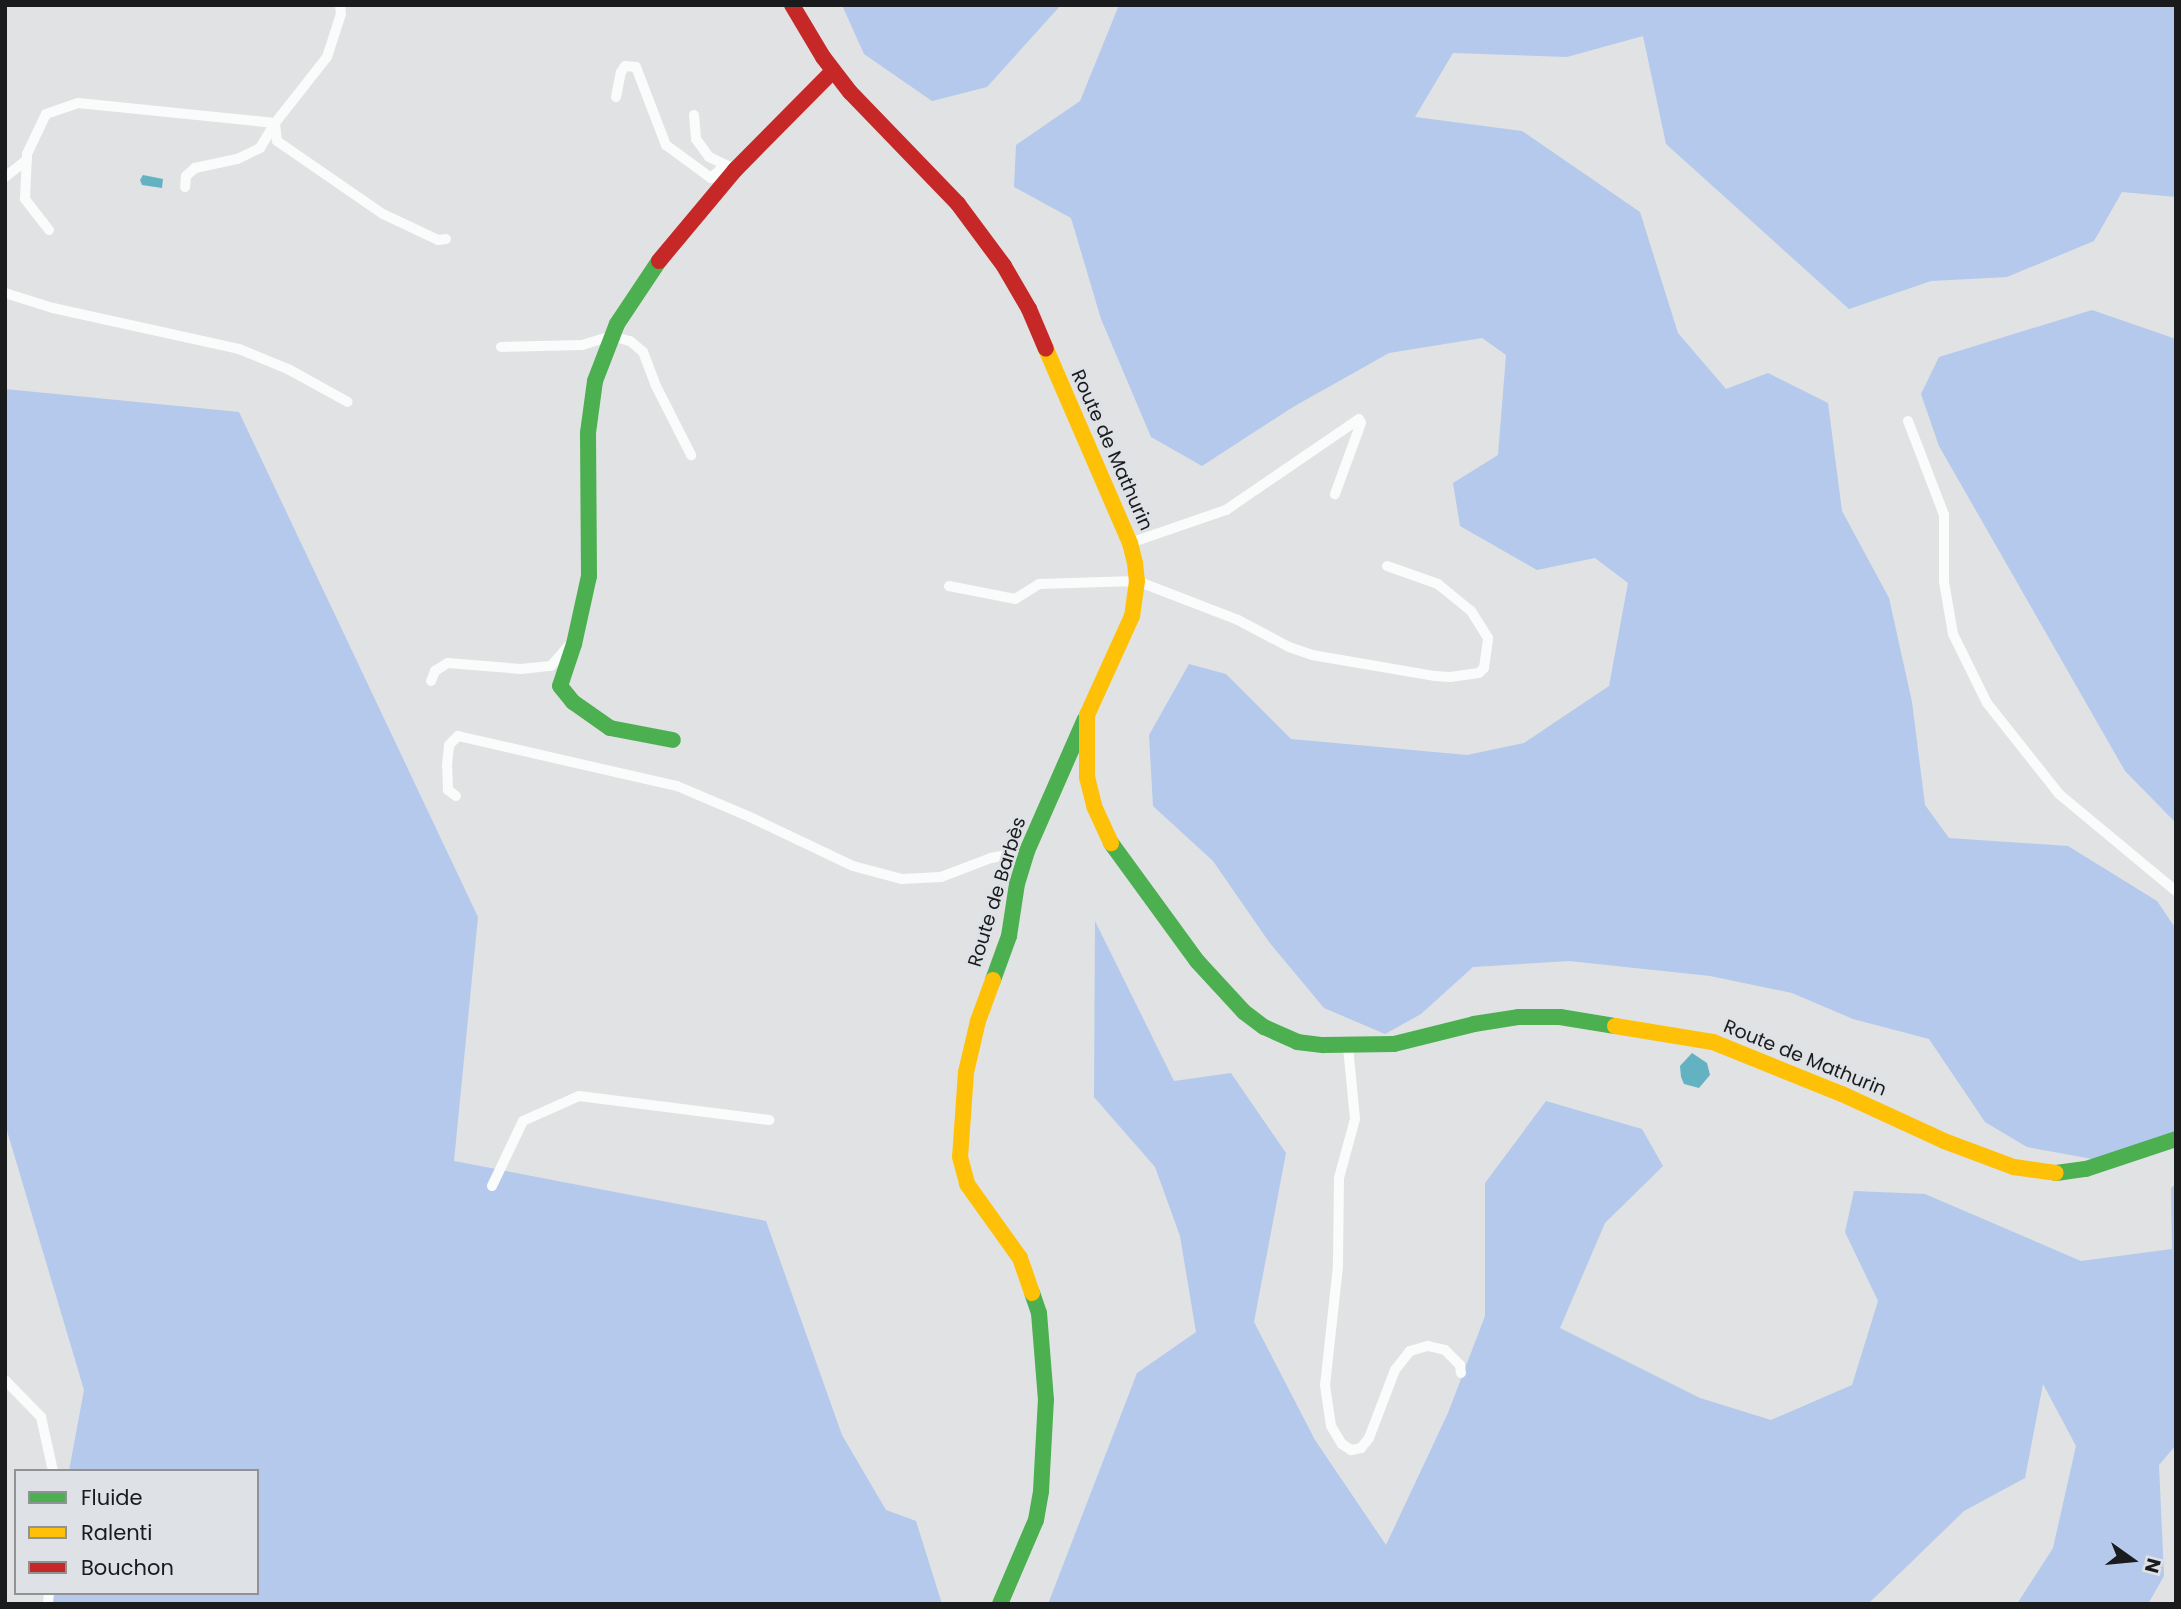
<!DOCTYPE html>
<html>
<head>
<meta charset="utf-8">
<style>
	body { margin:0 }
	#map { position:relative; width:2181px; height:1609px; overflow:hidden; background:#e0e2e4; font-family:Poppins,sans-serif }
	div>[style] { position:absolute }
	.green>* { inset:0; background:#b4c9ec }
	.water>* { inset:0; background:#63b2c2 }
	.street>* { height:10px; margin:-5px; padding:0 5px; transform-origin:5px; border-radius:5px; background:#fafbfb }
	.fast>* { height:16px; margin:-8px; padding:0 8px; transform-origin:8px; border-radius:8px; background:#4caf50 }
	.slow>* { height:16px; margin:-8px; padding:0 8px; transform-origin:8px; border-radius:8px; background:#ffc107 }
	.jam>* { height:16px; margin:-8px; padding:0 8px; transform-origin:8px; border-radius:8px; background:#c62828 }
	span { translate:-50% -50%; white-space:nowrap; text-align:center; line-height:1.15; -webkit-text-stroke:5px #dee1e6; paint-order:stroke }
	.street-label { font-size:19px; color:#1a1b1d }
	.frame { position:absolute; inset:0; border:7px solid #1a1b1d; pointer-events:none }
	.legend { position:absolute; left:14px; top:1469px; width:245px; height:126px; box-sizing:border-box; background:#dee1e6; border:2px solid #909296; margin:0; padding:9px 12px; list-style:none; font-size:21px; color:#1a1b1d }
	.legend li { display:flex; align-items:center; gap:14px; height:35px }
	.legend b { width:35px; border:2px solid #909296 }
	.north { position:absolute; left:2097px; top:1525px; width:70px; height:70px; -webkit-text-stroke:5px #dee1e6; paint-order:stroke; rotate:105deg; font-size:19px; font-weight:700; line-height:28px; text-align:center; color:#1a1b1d }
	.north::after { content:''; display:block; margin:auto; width:24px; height:32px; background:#1a1b1d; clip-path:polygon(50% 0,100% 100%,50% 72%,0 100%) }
</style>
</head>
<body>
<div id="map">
	<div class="green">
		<div style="clip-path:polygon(842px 5px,1061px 5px,987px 87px,932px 101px,864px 54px)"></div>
		<div style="clip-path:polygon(1119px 5px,2176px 5px,2176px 197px,2122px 192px,2094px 241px,2007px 277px,1931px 281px,1849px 309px,1666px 144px,1643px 36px,1567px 57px,1453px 53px,1415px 117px,1522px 131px,1640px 212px,1678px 333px,1726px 389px,1768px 373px,1828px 403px,1842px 511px,1889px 598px,1912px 702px,1925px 805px,1949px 838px,2068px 846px,2157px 901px,2176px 929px,2176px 1139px,2114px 1163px,2027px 1147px,1985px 1122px,1929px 1039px,1853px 1019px,1792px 993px,1710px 976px,1569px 961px,1473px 967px,1421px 1014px,1385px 1034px,1324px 1008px,1269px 942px,1213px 861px,1153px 806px,1149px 735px,1189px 664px,1226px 674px,1291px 739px,1467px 755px,1524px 743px,1609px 686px,1628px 583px,1595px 558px,1537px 570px,1460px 526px,1453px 483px,1498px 455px,1506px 355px,1482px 338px,1389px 353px,1293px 407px,1202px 466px,1151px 437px,1101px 319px,1071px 218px,1014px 187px,1016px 145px,1080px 101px)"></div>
		<div style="clip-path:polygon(2092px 310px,2176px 339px,2176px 823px,2125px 771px,1939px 446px,1921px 394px,1939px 357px)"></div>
		<div style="clip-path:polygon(5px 389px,239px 412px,478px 917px,454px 1161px,766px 1221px,842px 1435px,886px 1510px,916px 1521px,942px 1604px,45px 1604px,47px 1593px,257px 1593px,257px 1471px,69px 1471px,84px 1390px,5px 1124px)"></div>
		<div style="clip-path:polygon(1095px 921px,1174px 1081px,1231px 1073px,1286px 1153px,1254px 1322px,1315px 1440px,1386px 1545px,1448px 1413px,1485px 1316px,1485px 1183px,1546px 1101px,1642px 1129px,1663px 1166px,1605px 1223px,1560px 1328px,1700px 1398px,1771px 1420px,1852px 1385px,1878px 1301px,1845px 1232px,1854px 1191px,1925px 1194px,2081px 1261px,2172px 1249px,2171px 1188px,2176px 1184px,2176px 1445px,2159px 1465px,2164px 1576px,2148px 1604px,2017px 1604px,2053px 1548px,2076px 1446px,2043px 1384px,2025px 1478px,1964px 1511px,1868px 1604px,1048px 1604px,1137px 1373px,1196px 1332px,1180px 1236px,1155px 1167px,1094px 1097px)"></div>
	</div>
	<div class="water">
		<div style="clip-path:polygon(143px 175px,163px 179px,162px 188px,142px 185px,140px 180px)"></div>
		<div style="clip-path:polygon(1692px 1053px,1707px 1063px,1710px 1075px,1699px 1088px,1684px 1084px,1681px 1077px,1680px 1066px)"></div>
	</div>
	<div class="street">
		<div style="left:340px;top:5px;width:9px;rotate:84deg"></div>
		<div style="left:341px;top:14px;width:45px;rotate:108deg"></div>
		<div style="left:327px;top:57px;width:84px;rotate:128.2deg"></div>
		<div style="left:275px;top:123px;width:18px;rotate:84deg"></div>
		<div style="left:277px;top:141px;width:129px;rotate:34.6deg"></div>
		<div style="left:383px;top:214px;width:61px;rotate:25.3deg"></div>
		<div style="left:438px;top:240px;width:8px;rotate:-7deg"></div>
		<div style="left:616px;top:97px;width:25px;rotate:-79deg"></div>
		<div style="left:621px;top:72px;width:7px;rotate:-56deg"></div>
		<div style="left:625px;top:66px;width:11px;rotate:5deg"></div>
		<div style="left:636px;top:67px;width:84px;rotate:69deg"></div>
		<div style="left:666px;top:145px;width:56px;rotate:36.3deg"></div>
		<div style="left:711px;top:178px;width:19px;rotate:-43deg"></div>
		<div style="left:694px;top:115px;width:24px;rotate:85deg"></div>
		<div style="left:696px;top:139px;width:22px;rotate:54deg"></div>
		<div style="left:709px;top:157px;width:23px;rotate:25deg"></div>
		<div style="left:5px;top:177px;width:28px;rotate:-38deg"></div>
		<div style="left:49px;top:230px;width:39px;rotate:-128deg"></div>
		<div style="left:25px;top:199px;width:45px;rotate:-87.5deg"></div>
		<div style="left:27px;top:154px;width:44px;rotate:-64.6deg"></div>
		<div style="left:46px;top:114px;width:34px;rotate:-19deg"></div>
		<div style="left:78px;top:103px;width:198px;rotate:5.8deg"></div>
		<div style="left:275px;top:123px;width:29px;rotate:121deg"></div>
		<div style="left:260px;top:148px;width:25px;rotate:154deg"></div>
		<div style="left:237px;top:159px;width:43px;rotate:167.9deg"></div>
		<div style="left:195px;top:168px;width:12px;rotate:138deg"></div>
		<div style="left:186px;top:176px;width:11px;rotate:95deg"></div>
		<div style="left:5px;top:293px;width:50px;rotate:17.4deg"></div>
		<div style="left:53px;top:308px;width:190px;rotate:12.4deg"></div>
		<div style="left:239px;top:349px;width:53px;rotate:22.2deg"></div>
		<div style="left:288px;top:369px;width:68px;rotate:28.8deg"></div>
		<div style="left:501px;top:347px;width:81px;rotate:-1.4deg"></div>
		<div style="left:582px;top:345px;width:31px;rotate:-17deg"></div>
		<div style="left:612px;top:336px;width:19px;rotate:16deg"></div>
		<div style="left:630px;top:341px;width:17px;rotate:40deg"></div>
		<div style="left:643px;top:352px;width:34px;rotate:69deg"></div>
		<div style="left:655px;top:384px;width:80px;rotate:63.1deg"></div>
		<div style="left:1908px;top:421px;width:101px;rotate:69deg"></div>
		<div style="left:1944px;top:515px;width:67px;rotate:90deg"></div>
		<div style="left:1944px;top:582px;width:53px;rotate:80.2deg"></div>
		<div style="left:1953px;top:634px;width:77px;rotate:63.8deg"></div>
		<div style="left:1987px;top:703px;width:116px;rotate:51.6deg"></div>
		<div style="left:2059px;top:794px;width:152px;rotate:39.7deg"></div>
		<div style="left:1130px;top:543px;width:102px;rotate:-19deg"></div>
		<div style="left:1226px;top:510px;width:161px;rotate:-34.4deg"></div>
		<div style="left:1359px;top:419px;width:4px;rotate:63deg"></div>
		<div style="left:1361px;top:423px;width:76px;rotate:110.1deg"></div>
		<div style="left:949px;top:586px;width:67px;rotate:11.1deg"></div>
		<div style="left:1015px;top:599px;width:28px;rotate:-32deg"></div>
		<div style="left:1039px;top:584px;width:98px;rotate:-1.8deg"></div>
		<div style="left:1137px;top:581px;width:108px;rotate:21.1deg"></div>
		<div style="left:1238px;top:620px;width:58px;rotate:27.9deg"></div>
		<div style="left:1289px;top:647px;width:24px;rotate:19deg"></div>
		<div style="left:1312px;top:655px;width:125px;rotate:9.7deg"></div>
		<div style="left:1435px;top:676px;width:15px;rotate:4deg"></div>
		<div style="left:1450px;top:677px;width:29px;rotate:-8deg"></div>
		<div style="left:1479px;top:673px;width:7px;rotate:-45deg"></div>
		<div style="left:1484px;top:668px;width:30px;rotate:-82deg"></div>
		<div style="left:1488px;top:638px;width:32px;rotate:-122deg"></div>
		<div style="left:1471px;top:611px;width:43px;rotate:-140.7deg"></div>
		<div style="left:1438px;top:584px;width:54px;rotate:-160.6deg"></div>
		<div style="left:431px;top:681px;width:11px;rotate:-68deg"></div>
		<div style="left:435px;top:671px;width:15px;rotate:-32deg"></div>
		<div style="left:448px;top:663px;width:73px;rotate:4.7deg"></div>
		<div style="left:521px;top:669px;width:30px;rotate:-6deg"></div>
		<div style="left:551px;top:666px;width:29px;rotate:-49deg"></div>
		<div style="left:456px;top:796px;width:10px;rotate:-143deg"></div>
		<div style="left:448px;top:790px;width:25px;rotate:-92deg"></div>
		<div style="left:447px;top:765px;width:20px;rotate:-84deg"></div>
		<div style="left:449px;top:745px;width:13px;rotate:-45deg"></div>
		<div style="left:458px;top:736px;width:225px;rotate:12.9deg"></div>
		<div style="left:677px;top:786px;width:79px;rotate:23deg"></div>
		<div style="left:750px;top:817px;width:114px;rotate:25.4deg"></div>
		<div style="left:853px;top:866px;width:51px;rotate:14.9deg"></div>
		<div style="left:902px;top:879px;width:39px;rotate:-3deg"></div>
		<div style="left:941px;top:877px;width:53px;rotate:-20.8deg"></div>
		<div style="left:991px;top:858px;width:37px;rotate:-11deg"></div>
		<div style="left:1348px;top:1047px;width:72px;rotate:84.4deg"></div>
		<div style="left:1355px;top:1119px;width:61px;rotate:105.2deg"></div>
		<div style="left:1339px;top:1178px;width:88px;rotate:90.7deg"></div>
		<div style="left:1338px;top:1266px;width:120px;rotate:96.2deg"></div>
		<div style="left:1325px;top:1385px;width:41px;rotate:81.7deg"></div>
		<div style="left:1331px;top:1426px;width:21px;rotate:59deg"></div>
		<div style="left:1342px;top:1444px;width:11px;rotate:34deg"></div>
		<div style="left:1351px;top:1450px;width:10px;rotate:-11deg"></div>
		<div style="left:1361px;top:1448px;width:13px;rotate:-51deg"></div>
		<div style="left:1369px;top:1438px;width:73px;rotate:-69.1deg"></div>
		<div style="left:1395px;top:1370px;width:24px;rotate:-52deg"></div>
		<div style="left:1410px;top:1351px;width:19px;rotate:-16deg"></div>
		<div style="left:1428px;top:1346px;width:17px;rotate:13deg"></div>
		<div style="left:1445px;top:1350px;width:21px;rotate:45deg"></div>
		<div style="left:1460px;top:1365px;width:8px;rotate:83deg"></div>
		<div style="left:492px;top:1186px;width:72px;rotate:-64.5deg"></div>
		<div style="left:523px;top:1121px;width:61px;rotate:-24.1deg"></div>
		<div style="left:579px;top:1096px;width:192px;rotate:7.2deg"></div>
		<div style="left:5px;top:1380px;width:52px;rotate:45.8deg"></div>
		<div style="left:41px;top:1417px;width:55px;rotate:77.5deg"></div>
		<div style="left:48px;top:1604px;width:11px;rotate:-85deg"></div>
	</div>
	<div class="fast">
		<div style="left:659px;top:261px;width:76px;rotate:123.7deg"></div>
		<div style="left:617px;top:324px;width:61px;rotate:111.1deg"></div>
		<div style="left:595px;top:381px;width:52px;rotate:97.7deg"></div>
		<div style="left:588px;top:433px;width:143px;rotate:89.6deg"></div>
		<div style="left:589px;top:576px;width:70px;rotate:102.4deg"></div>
		<div style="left:574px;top:644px;width:44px;rotate:108.4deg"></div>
		<div style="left:560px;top:686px;width:21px;rotate:51deg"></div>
		<div style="left:573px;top:702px;width:45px;rotate:35.1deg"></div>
		<div style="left:610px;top:728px;width:64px;rotate:10.8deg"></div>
		<div style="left:1111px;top:843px;width:146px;rotate:53.9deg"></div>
		<div style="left:1197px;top:961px;width:69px;rotate:47.3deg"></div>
		<div style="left:1244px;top:1012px;width:25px;rotate:37deg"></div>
		<div style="left:1264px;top:1027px;width:36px;rotate:24deg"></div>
		<div style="left:1297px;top:1042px;width:26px;rotate:7deg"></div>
		<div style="left:1323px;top:1045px;width:71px;rotate:-0.8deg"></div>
		<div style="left:1394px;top:1044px;width:82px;rotate:-14deg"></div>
		<div style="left:1474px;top:1024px;width:46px;rotate:-8.8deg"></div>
		<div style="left:1519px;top:1017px;width:41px"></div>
		<div style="left:1560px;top:1017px;width:56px;rotate:9.3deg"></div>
		<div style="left:993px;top:980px;width:47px;rotate:-70deg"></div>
		<div style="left:1009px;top:936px;width:53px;rotate:-81.3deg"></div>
		<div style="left:1017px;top:884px;width:34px;rotate:-73deg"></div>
		<div style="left:1027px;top:851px;width:144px;rotate:-66.3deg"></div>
		<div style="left:2056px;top:1173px;width:30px;rotate:-8deg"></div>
		<div style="left:2086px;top:1169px;width:95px;rotate:-18.4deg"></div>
		<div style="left:1000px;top:1604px;width:91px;rotate:-66.8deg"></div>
		<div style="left:1036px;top:1520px;width:29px;rotate:-80deg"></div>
		<div style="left:1041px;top:1491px;width:91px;rotate:-86.9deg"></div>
		<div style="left:1046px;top:1400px;width:87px;rotate:-94.6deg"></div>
		<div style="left:1039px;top:1313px;width:21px;rotate:-109deg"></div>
	</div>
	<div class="slow">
		<div style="left:1046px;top:349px;width:211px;rotate:66.6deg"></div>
		<div style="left:1130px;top:543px;width:21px;rotate:76deg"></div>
		<div style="left:1135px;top:563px;width:18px;rotate:84deg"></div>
		<div style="left:1137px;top:581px;width:35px;rotate:98deg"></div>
		<div style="left:1132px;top:616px;width:109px;rotate:114.4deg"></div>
		<div style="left:1087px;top:715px;width:62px;rotate:90deg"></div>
		<div style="left:1087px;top:777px;width:30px;rotate:76deg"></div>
		<div style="left:1094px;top:806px;width:41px;rotate:65.3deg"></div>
		<div style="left:993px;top:980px;width:44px;rotate:110.1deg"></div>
		<div style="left:978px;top:1021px;width:52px;rotate:103.2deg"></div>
		<div style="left:966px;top:1072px;width:85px;rotate:94deg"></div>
		<div style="left:960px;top:1157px;width:28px;rotate:75deg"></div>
		<div style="left:967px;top:1184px;width:91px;rotate:54.4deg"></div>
		<div style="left:1020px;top:1258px;width:37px;rotate:71deg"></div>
		<div style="left:1615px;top:1026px;width:99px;rotate:9.3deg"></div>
		<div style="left:1713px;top:1042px;width:139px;rotate:22deg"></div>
		<div style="left:1842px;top:1094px;width:112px;rotate:24.7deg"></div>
		<div style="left:1944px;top:1141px;width:75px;rotate:20.4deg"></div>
		<div style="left:2014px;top:1167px;width:42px;rotate:8.1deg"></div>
	</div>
	<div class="jam">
		<div style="left:792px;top:5px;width:61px;rotate:59.2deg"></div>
		<div style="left:823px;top:57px;width:44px;rotate:52.4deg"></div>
		<div style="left:850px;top:92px;width:156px;rotate:46deg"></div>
		<div style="left:958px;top:204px;width:77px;rotate:53.4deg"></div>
		<div style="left:1004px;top:266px;width:50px;rotate:59.8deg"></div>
		<div style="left:1029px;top:309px;width:43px;rotate:67deg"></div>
		<div style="left:659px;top:261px;width:119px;rotate:-50.1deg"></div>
		<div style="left:735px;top:170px;width:139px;rotate:-45.3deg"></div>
	</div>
	<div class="street-label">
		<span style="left:1112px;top:450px;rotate:66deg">Route de Mathurin</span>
		<span style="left:997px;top:892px;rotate:-73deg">Route de Barbès</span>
		<span style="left:1805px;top:1058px;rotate:22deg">Route de Mathurin</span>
	</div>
	<div class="frame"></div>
	<ul class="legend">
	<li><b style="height:9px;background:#4caf50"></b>Fluide</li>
	<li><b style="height:9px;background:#ffc107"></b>Ralenti</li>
	<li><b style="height:9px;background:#c62828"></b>Bouchon</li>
	</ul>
	<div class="north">N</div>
</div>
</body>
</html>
